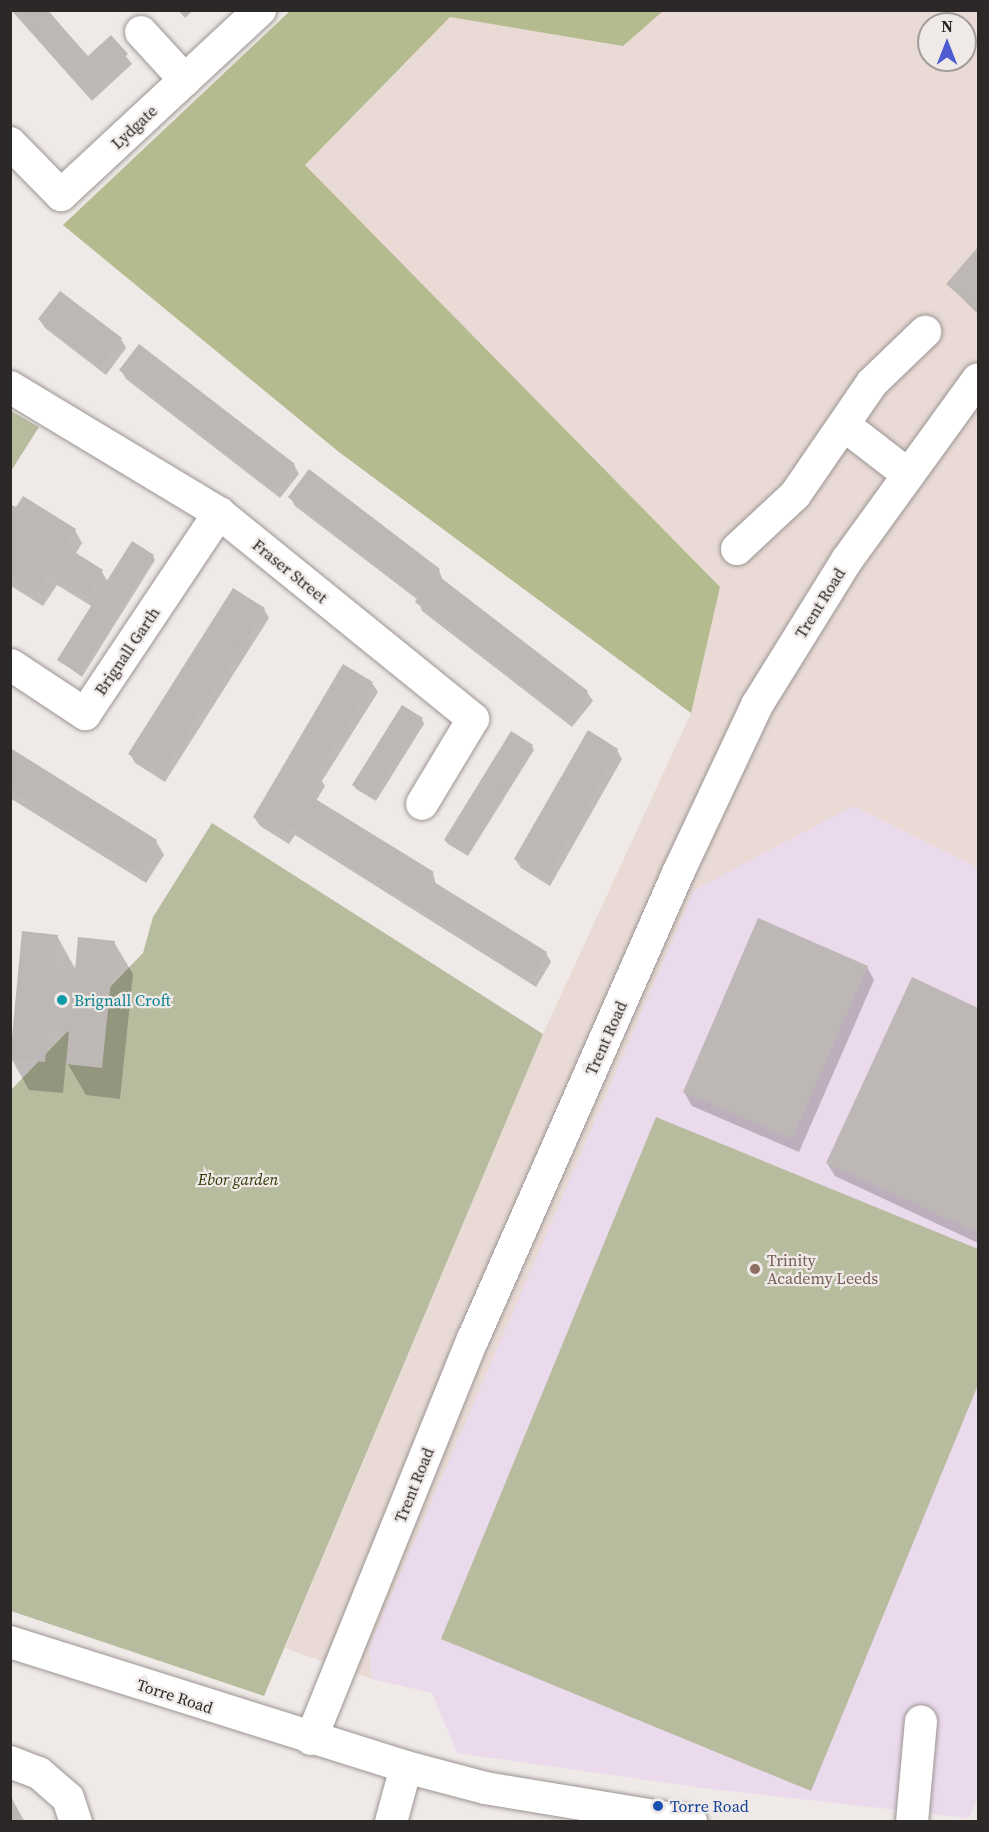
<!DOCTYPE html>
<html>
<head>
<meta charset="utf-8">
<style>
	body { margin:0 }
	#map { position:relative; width:989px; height:1832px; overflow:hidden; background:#efe9e7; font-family:"Source Serif 4",serif }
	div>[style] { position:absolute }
	.built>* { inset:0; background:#e9dad5 }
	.education>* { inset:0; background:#ebdaec }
	.green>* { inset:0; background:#b7bc9f }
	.forest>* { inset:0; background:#b4bb8e }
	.shadow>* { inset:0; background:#0003 }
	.building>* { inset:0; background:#bdb7b5 }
	.roads { filter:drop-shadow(0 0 2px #9b9593) drop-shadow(0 0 2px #9b9593) }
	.minor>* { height:32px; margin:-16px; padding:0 16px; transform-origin:16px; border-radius:16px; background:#fff }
	.dots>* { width:16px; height:16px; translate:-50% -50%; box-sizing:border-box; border:3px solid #efe9e7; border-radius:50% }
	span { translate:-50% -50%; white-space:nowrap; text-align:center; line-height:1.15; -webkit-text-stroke:4.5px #efe9e7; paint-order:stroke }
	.street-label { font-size:16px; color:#2b2827 }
	.culture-label { font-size:16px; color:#0d838f }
	.left { translate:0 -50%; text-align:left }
	.park-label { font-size:16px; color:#333801; font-style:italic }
	.education-label { font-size:16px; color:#785e54 }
	.transit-label { font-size:16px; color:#164399 }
	.frame { position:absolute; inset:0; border:12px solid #2b2827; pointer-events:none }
	.north { position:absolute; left:917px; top:12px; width:60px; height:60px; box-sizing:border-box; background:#efe9e7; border:2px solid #a19c9a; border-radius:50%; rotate:0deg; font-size:16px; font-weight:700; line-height:24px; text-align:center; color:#2b2827 }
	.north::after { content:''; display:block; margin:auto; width:21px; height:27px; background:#4f5bd1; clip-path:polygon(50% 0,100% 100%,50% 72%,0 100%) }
</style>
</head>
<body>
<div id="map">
	<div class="built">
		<div style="clip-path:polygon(evenodd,290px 11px,978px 11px,978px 868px,853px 806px,369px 1647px,372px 1679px,285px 1648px,543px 1034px,691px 713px,339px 452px,63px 225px,290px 11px,929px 24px,965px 24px,965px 60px,929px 60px,929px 24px)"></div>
	</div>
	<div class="education">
		<div style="clip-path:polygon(853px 806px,978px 868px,978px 1796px,969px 1818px,703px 1788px,457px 1753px,432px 1693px,372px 1679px,369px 1647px,694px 890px)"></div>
	</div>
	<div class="green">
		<div style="clip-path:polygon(11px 411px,39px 427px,11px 471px)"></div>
		<div style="clip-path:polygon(212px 823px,543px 1034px,264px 1696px,11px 1611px,11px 1090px,143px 953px,153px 917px)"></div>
		<div style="clip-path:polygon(656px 1117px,978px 1249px,978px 1385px,811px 1791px,441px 1639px)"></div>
	</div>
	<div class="forest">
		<div style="clip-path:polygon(290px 11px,663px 11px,623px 46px,450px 17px,305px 165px,720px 587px,691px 713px,339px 452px,63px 225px)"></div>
	</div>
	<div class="shadow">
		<div style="clip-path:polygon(11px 10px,48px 10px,88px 58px,111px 37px,132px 64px,92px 101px)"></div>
		<div style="clip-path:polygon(178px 10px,193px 10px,185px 18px)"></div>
		<div style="clip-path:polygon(978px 249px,978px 314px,948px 284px)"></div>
		<div style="clip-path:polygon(39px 319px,121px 339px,126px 348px,106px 375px,45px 328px)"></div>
		<div style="clip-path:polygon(121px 370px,294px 465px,299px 474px,280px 498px,126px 379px)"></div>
		<div style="clip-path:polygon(290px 497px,439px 570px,443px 581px,587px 692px,593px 701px,572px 727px,422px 611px,418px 600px,295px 506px)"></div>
		<div style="clip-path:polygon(10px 506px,75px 530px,82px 543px,75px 555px,102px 572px,108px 582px,153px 556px,155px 560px,82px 677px,59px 660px,93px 607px,57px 585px,43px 606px,11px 586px)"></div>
		<div style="clip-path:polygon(264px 609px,269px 618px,165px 782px,135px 763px,130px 754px)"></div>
		<div style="clip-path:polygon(344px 666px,372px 683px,378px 692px,322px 781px,325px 786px,316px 801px,433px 873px,436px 885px,546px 953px,551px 962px,536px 987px,295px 835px,289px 844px,260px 826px,254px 817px)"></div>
		<div style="clip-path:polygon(422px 719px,424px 724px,376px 801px,356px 789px,354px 785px)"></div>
		<div style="clip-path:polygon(532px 746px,534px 750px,468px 856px,448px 844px,445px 840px)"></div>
		<div style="clip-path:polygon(617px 750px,622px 759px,550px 886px,521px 868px,515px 859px)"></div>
		<div style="clip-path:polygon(13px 751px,156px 841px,164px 855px,146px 883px,10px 798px)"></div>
		<div style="clip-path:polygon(57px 936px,76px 970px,114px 942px,133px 974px,120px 1099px,86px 1095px,66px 1061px,63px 1093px,29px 1090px,11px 1058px)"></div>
		<div style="clip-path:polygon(867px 967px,874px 980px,799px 1152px,692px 1106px,684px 1092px)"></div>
		<div style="clip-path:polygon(913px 979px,978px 1009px,978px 1243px,835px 1176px,827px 1163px)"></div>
		<div style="clip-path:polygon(10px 1796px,25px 1822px,10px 1822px)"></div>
	</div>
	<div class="building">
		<div style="clip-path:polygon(13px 10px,47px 10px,88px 56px,111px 35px,128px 54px,86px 93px)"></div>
		<div style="clip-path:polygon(978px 247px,978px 308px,977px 310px,946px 284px)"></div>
		<div style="clip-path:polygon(60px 291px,122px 338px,100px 367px,38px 319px)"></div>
		<div style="clip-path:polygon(139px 344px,295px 464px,274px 490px,119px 370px)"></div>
		<div style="clip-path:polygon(309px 469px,440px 569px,436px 574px,588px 691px,567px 719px,415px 602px,418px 597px,288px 497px)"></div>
		<div style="clip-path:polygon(23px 496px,76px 529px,65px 546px,103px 570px,87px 596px,49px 572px,35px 593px,10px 577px,10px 504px,16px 507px)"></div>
		<div style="clip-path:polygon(132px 541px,154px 555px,79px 674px,57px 660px)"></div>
		<div style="clip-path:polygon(233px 588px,265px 608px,160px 774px,128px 754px)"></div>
		<div style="clip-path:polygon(343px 664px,373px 682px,317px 773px,321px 776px,309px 795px,434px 872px,429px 879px,547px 952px,530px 979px,290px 827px,284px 836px,253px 817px)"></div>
		<div style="clip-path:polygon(402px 705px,423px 718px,373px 798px,352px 785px)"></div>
		<div style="clip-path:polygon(588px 730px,618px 749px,545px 878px,514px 859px)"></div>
		<div style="clip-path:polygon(511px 731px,533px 745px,466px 853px,444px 840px)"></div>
		<div style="clip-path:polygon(12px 749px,157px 840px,138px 871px,10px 790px)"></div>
		<div style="clip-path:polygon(758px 918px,868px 966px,792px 1139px,683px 1092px)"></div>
		<div style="clip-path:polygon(22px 931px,58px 935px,54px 969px,75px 971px,78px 937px,115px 941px,102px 1068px,66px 1064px,69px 1032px,48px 1030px,45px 1062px,10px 1058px)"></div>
		<div style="clip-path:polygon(912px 977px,978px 1008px,978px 1233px,826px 1163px)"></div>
		<div style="clip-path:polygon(10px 1794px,23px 1821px,10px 1821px)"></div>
	</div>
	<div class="roads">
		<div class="minor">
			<div style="left:141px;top:32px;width:65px;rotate:47.5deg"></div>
			<div style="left:10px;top:143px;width:73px;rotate:45.6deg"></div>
			<div style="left:61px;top:195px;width:272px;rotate:-42.9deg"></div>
			<div style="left:10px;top:387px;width:244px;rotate:31.1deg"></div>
			<div style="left:219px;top:513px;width:327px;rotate:39deg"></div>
			<div style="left:473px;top:719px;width:99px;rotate:121deg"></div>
			<div style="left:844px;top:425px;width:78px;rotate:37.7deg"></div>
			<div style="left:737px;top:549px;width:79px;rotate:-43deg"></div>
			<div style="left:795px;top:495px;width:136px;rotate:-55.5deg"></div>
			<div style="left:872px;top:383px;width:74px;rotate:-43.9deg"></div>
			<div style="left:11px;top:665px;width:89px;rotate:33.5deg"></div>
			<div style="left:85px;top:714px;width:242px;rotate:-56.3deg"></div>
			<div style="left:10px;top:1642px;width:415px;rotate:17.5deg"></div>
			<div style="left:406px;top:1767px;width:82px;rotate:14.9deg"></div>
			<div style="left:485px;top:1788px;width:209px;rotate:9.4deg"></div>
			<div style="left:311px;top:1739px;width:432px;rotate:-68deg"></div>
			<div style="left:473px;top:1339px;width:509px;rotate:-66.25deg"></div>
			<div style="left:678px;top:873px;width:186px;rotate:-64.8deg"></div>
			<div style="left:757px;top:705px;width:171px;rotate:-58.2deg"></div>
			<div style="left:847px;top:560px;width:223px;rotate:-54.1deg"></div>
			<div style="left:10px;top:1762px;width:31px;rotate:21deg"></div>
			<div style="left:39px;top:1773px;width:38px;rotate:41deg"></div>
			<div style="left:68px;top:1798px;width:25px;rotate:72deg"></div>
			<div style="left:391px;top:1822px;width:57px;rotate:-74.7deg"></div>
			<div style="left:912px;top:1822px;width:101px;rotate:-84.9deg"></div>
		</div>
	</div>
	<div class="dots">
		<div style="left:62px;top:1000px;background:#0f9aa8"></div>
		<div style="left:755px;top:1269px;background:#8d6e63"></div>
		<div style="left:658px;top:1806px;background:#1a4fb4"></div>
	</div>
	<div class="street-label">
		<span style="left:134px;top:127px;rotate:-43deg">Lydgate</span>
		<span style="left:290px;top:571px;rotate:39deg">Fraser Street</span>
		<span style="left:820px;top:603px;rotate:-58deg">Trent Road</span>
		<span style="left:127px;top:651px;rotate:-56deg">Brignall Garth</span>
		<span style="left:606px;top:1038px;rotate:-66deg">Trent Road</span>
		<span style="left:414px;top:1485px;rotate:-68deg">Trent Road</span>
		<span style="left:175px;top:1696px;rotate:18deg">Torre Road</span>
	</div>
	<div class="culture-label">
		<span class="left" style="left:74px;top:1000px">Brignall Croft</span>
	</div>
	<div class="park-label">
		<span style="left:238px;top:1179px">Ebor garden</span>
	</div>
	<div class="education-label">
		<span class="left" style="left:767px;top:1269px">Trinity<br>Academy Leeds</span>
	</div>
	<div class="transit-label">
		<span class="left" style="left:670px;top:1806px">Torre Road</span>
	</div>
	<div class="frame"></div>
	<div class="north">N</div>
</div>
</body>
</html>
